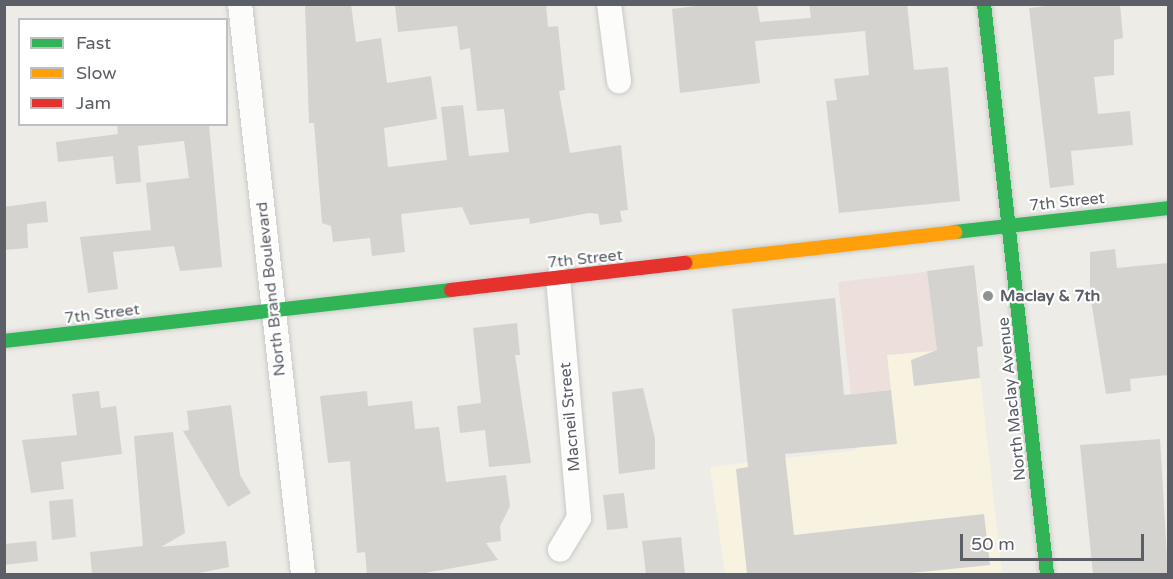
<!DOCTYPE html>
<html>
<head>
<meta charset="utf-8">
<style>
	body { margin:0 }
	#map { position:relative; width:1173px; height:579px; overflow:hidden; background:#edece7; font-family:"Varela Round",sans-serif }
	div>[style] { position:absolute }
	.commercial>* { inset:0; background:#f7f3e0 }
	.medical>* { inset:0; background:#ede0dc }
	.building>* { inset:0; background:#d4d3d0 }
	.roads { filter:drop-shadow(0 0 2px #c9c9c8) drop-shadow(0 0 2px #c9c9c8) }
	.street>* { height:24px; margin:-12px; padding:0 12px; transform-origin:12px; border-radius:12px; background:#fcfcfb }
	.fast>* { height:14px; margin:-7px; padding:0 7px; transform-origin:7px; border-radius:7px; background:#30b455 }
	.slow>* { height:14px; margin:-7px; padding:0 7px; transform-origin:7px; border-radius:7px; background:#ff9f0a }
	.jam>* { height:14px; margin:-7px; padding:0 7px; transform-origin:7px; border-radius:7px; background:#e5322d }
	.dots>* { width:16px; height:16px; translate:-50% -50%; box-sizing:border-box; border:3px solid #fff; border-radius:50% }
	span { translate:-50% -50%; white-space:nowrap; text-align:center; line-height:1.15; -webkit-text-stroke:4.5px #fff; paint-order:stroke }
	.street-label { font-size:16px; color:#5c6066 }
	.poi-label { font-size:16px; color:#5c6066; font-weight:700 }
	.left { translate:0 -50%; text-align:left }
	.frame { position:absolute; inset:0; border:6px solid #5c6066; pointer-events:none }
	.legend { position:absolute; left:18px; top:18px; width:210px; height:108px; box-sizing:border-box; background:#fff; border:2px solid #bebfc2; margin:0; padding:8px 10px; list-style:none; font-size:18px; color:#5c6066 }
	.legend li { display:flex; align-items:center; gap:12px; height:30px }
	.legend b { width:30px; border:2px solid #bebfc2 }
	.scale { position:absolute; left:960px; top:534px; width:184px; height:27px; box-sizing:border-box; border:3px solid #5c6066; border-top:0; padding-left:8px; font-size:18px; line-height:21px; white-space:nowrap; color:#5c6066; -webkit-text-stroke:4px #fff; paint-order:stroke }
</style>
</head>
<body>
<div id="map">
	<div class="commercial">
		<div style="clip-path:polygon(977px 347px,1002px 574px,725px 574px,710px 467px,857px 450px,851px 394px,890px 390px,887px 355px)"></div>
	</div>
	<div class="medical">
		<div style="clip-path:polygon(968px 267px,977px 347px,887px 355px,891px 390px,851px 394px,838px 282px)"></div>
	</div>
	<div class="building">
		<div style="clip-path:polygon(305px 4px,351px 4px,356px 42px,381px 38px,387px 83px,431px 76px,437px 119px,384px 128px,388px 167px,447px 160px,441px 107px,463px 105px,469px 156px,509px 152px,504px 109px,477px 111px,470px 48px,460px 50px,457px 26px,398px 32px,395px 6px,546px 4px,548px 27px,558px 26px,565px 90px,559px 91px,570px 153px,621px 145px,628px 210px,620px 211px,622px 222px,600px 225px,598px 214px,589px 213px,530px 224px,529px 218px,470px 225px,462px 207px,401px 214px,405px 252px,372px 256px,370px 238px,333px 242px,331px 226px,322px 223px,314px 123px,309px 123px)"></div>
		<div style="clip-path:polygon(712px 4px,757px 4px,760px 22px,811px 18px,809px 4px,907px 4px,914px 70px,948px 67px,960px 201px,839px 213px,826px 101px,837px 100px,834px 79px,869px 75px,865px 31px,755px 41px,760px 83px,680px 93px,672px 9px)"></div>
		<div style="clip-path:polygon(1064px 4px,1120px 4px,1123px 38px,1114px 40px,1114px 75px,1094px 77px,1098px 114px,1130px 111px,1133px 145px,1071px 151px,1074px 185px,1050px 188px,1029px 8px)"></div>
		<div style="clip-path:polygon(117px 124px,209px 124px,222px 267px,180px 271px,174px 246px,113px 252px,118px 289px,88px 293px,80px 237px,151px 230px,146px 183px,189px 178px,184px 141px,138px 146px,141px 182px,116px 184px,113px 156px,58px 162px,56px 142px,118px 134px)"></div>
		<div style="clip-path:polygon(46px 201px,48px 222px,27px 224px,28px 248px,4px 250px,4px 207px)"></div>
		<div style="clip-path:polygon(1115px 249px,1117px 268px,1168px 263px,1168px 375px,1130px 379px,1131px 391px,1106px 394px,1090px 294px,1090px 252px)"></div>
		<div style="clip-path:polygon(974px 265px,983px 346px,977px 347px,980px 378px,914px 386px,911px 360px,937px 350px,927px 271px)"></div>
		<div style="clip-path:polygon(835px 298px,844px 395px,891px 390px,897px 444px,785px 454px,794px 535px,984px 514px,990px 565px,901px 574px,747px 574px,736px 469px,748px 467px,732px 309px)"></div>
		<div style="clip-path:polygon(517px 323px,520px 355px,515px 355px,531px 463px,489px 467px,485px 430px,460px 433px,457px 406px,481px 403px,473px 328px)"></div>
		<div style="clip-path:polygon(643px 388px,655px 439px,655px 469px,619px 474px,612px 392px)"></div>
		<div style="clip-path:polygon(99px 391px,101px 408px,116px 406px,122px 454px,61px 462px,64px 489px,31px 493px,22px 440px,77px 435px,72px 394px)"></div>
		<div style="clip-path:polygon(367px 391px,368px 406px,412px 401px,415px 429px,439px 427px,446px 482px,506px 475px,510px 506px,500px 526px,501px 541px,486px 543px,498px 560px,419px 574px,367px 574px,365px 552px,357px 553px,350px 461px,328px 463px,320px 396px)"></div>
		<div style="clip-path:polygon(231px 405px,240px 475px,251px 493px,228px 507px,183px 431px,189px 430px,187px 411px)"></div>
		<div style="clip-path:polygon(173px 432px,185px 533px,161px 547px,226px 541px,229px 567px,194px 574px,92px 574px,90px 552px,143px 546px,134px 436px)"></div>
		<div style="clip-path:polygon(1160px 439px,1168px 574px,1093px 574px,1080px 445px)"></div>
		<div style="clip-path:polygon(624px 493px,628px 528px,607px 530px,603px 495px)"></div>
		<div style="clip-path:polygon(73px 499px,76px 537px,52px 540px,49px 501px)"></div>
		<div style="clip-path:polygon(681px 537px,685px 574px,646px 574px,642px 541px)"></div>
		<div style="clip-path:polygon(36px 541px,38px 561px,4px 565px,4px 544px)"></div>
	</div>
	<div class="roads">
		<div class="street">
			<div style="left:240px;top:4px;width:573px;rotate:83.69deg"></div>
			<div style="left:609px;top:4px;width:78px;rotate:82.6deg"></div>
			<div style="left:558px;top:278px;width:241px;rotate:85deg"></div>
			<div style="left:579px;top:518px;width:37px;rotate:121deg"></div>
		</div>
		<div class="fast">
			<div style="left:984px;top:4px;width:573px;rotate:83.69deg"></div>
			<div style="left:955px;top:232px;width:214px;rotate:-6.4deg"></div>
			<div style="left:4px;top:341px;width:450px;rotate:-6.5deg"></div>
		</div>
		<div class="slow">
			<div style="left:685px;top:263px;width:272px;rotate:-6.5deg"></div>
		</div>
		<div class="jam">
			<div style="left:451px;top:290px;width:236px;rotate:-6.6deg"></div>
		</div>
	</div>
	<div class="dots">
		<div style="left:988px;top:296px;background:#8f9193"></div>
	</div>
	<div class="street-label">
		<span style="left:1067px;top:202px;rotate:-6deg">7th Street</span>
		<span style="left:585px;top:259px;rotate:-6deg">7th Street</span>
		<span style="left:271px;top:289px;rotate:-96deg">North Brand Boulevard</span>
		<span style="left:102px;top:314px;rotate:-7deg">7th Street</span>
		<span style="left:1012px;top:399px;rotate:-96deg">North Maclay Avenue</span>
		<span style="left:570px;top:417px;rotate:-95deg">Macneil Street</span>
	</div>
	<div class="poi-label">
		<span class="left" style="left:1000px;top:296px">Maclay &amp; 7th</span>
	</div>
	<div class="frame"></div>
	<ul class="legend">
	<li><b style="height:8px;background:#30b455"></b>Fast</li>
	<li><b style="height:8px;background:#ff9f0a"></b>Slow</li>
	<li><b style="height:8px;background:#e5322d"></b>Jam</li>
	</ul>
	<div class="scale">50 m</div>
</div>
</body>
</html>
